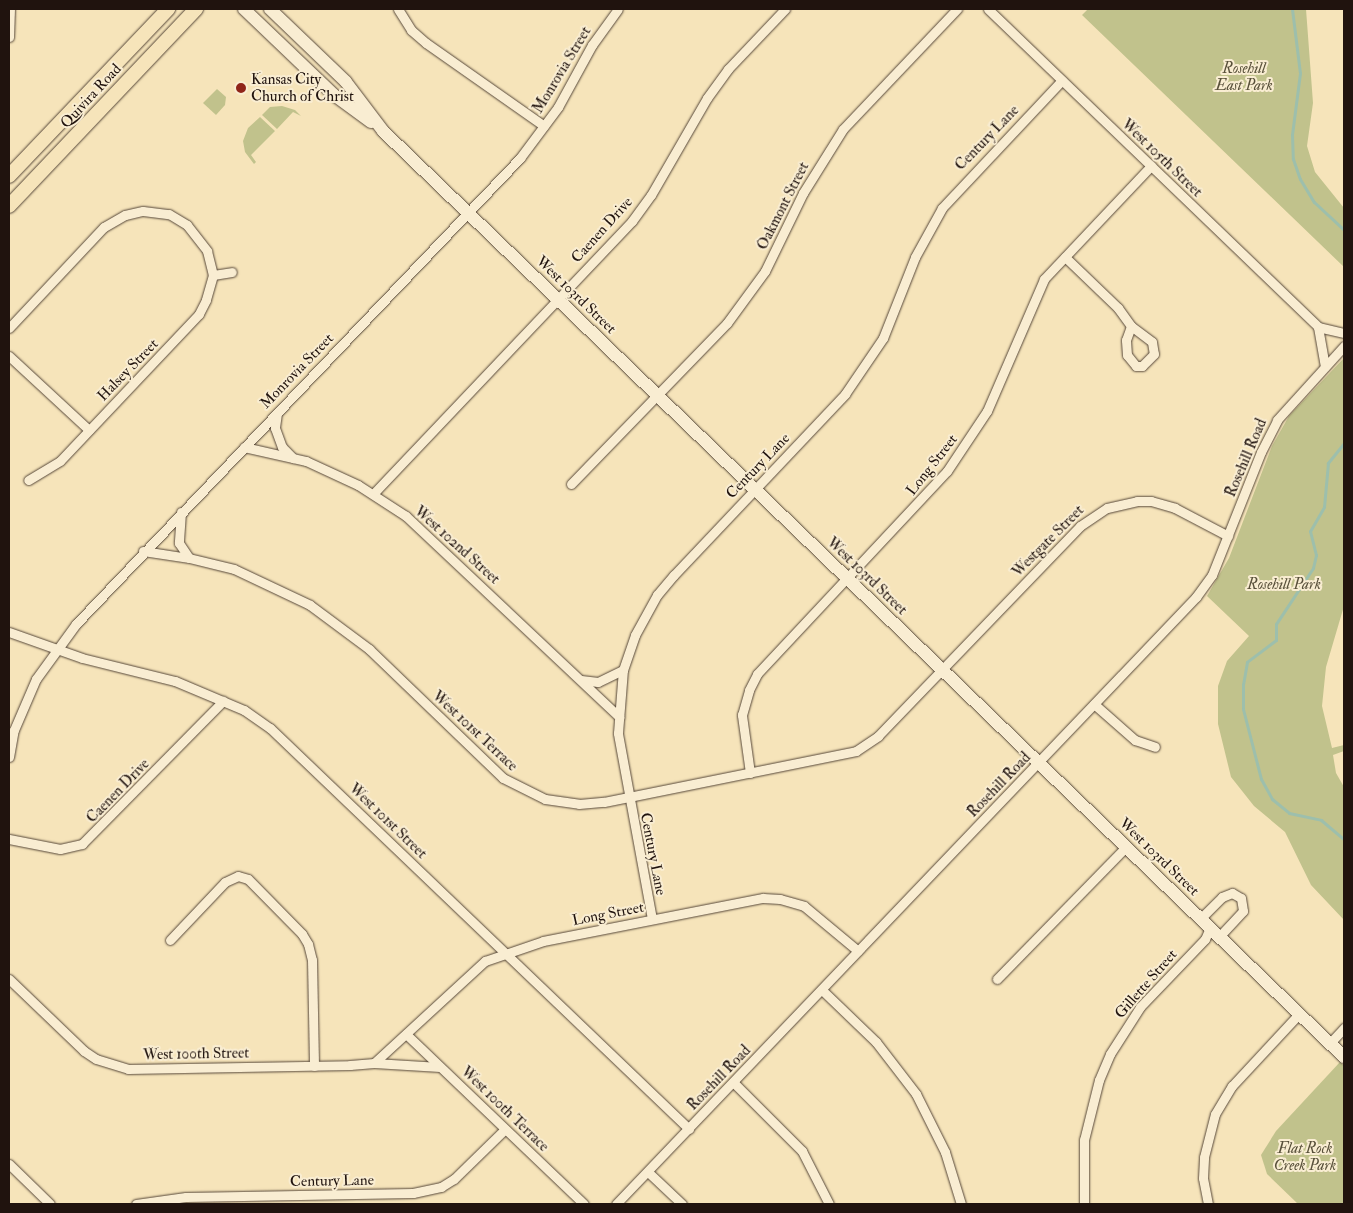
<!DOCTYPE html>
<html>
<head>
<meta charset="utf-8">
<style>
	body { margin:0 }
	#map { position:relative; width:1353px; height:1213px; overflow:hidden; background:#f6e4ba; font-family:"IM FELL Double Pica",serif }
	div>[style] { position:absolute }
	.green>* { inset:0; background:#c1c28c }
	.stream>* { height:3px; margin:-1.5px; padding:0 1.5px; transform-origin:1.5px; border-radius:1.5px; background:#9dbfac }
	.roads { filter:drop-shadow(0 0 1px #564739) drop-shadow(0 0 1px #564739) }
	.minor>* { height:9px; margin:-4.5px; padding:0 4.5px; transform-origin:4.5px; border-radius:4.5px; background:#f9edd2 }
	.secondary>* { height:12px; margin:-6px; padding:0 6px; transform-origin:6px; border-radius:6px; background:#f9edd2 }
	.primary>* { height:14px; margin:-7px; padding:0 7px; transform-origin:7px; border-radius:7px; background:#f6e4ba }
	.dots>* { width:14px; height:14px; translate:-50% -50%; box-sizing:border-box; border:2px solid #f9edd2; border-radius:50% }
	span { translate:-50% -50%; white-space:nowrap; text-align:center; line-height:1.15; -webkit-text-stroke:4px #f9edd2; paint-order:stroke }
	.park-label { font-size:15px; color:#58503a; font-style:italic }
	.street-label { font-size:15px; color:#20130e }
	.poi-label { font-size:15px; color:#20130e }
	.left { translate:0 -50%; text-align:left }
	.frame { position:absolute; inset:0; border:10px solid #20130e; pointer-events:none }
</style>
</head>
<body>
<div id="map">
	<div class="green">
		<div style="clip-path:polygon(1088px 9px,1306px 9px,1313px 103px,1307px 146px,1315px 172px,1344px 208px,1344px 267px,1082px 15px)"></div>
		<div style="clip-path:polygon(217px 89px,226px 97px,225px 105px,216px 115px,203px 103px)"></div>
		<div style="clip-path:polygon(282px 106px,295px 110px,301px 116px,293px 112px,277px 129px,262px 115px,270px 107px)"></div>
		<div style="clip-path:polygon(260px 117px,275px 131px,251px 155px,256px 162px,254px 164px,245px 152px,243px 141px,248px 128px)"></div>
		<div style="clip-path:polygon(1344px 358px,1344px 606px,1326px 667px,1322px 706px,1332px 748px,1344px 745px,1344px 751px,1333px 755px,1336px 773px,1344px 787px,1344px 920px,1311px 885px,1285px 832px,1254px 806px,1231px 777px,1218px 724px,1218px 686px,1227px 661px,1249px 636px,1207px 596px,1229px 558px,1272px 446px,1289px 416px)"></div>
		<div style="clip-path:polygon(1340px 1062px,1344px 1066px,1344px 1204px,1298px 1204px,1267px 1174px,1261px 1155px,1276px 1131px)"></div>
	</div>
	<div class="stream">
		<div style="left:1292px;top:9px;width:64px;rotate:82.9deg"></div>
		<div style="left:1300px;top:73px;width:63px;rotate:97.4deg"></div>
		<div style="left:1292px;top:135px;width:24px;rotate:88deg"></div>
		<div style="left:1293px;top:159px;width:21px;rotate:71deg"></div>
		<div style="left:1300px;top:179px;width:27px;rotate:59deg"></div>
		<div style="left:1314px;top:202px;width:41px;rotate:43deg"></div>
		<div style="left:1344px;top:443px;width:26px;rotate:129deg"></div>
		<div style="left:1328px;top:463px;width:44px;rotate:95.2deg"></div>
		<div style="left:1324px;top:507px;width:28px;rotate:120deg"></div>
		<div style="left:1310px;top:531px;width:25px;rotate:76deg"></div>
		<div style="left:1316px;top:555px;width:13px;rotate:103deg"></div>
		<div style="left:1313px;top:568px;width:67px;rotate:123.5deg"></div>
		<div style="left:1276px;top:624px;width:16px;rotate:90deg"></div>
		<div style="left:1276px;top:640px;width:36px;rotate:143deg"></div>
		<div style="left:1247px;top:662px;width:22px;rotate:100deg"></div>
		<div style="left:1243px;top:684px;width:25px;rotate:90deg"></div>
		<div style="left:1243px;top:709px;width:72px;rotate:75.6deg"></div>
		<div style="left:1261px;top:779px;width:23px;rotate:61deg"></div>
		<div style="left:1272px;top:799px;width:22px;rotate:39deg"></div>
		<div style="left:1289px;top:813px;width:33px;rotate:12deg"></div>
		<div style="left:1321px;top:820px;width:30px;rotate:40deg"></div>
	</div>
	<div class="roads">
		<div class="minor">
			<div style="left:398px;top:9px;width:25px;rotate:58deg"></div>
			<div style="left:411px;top:30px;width:20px;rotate:41deg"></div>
			<div style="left:426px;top:43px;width:144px;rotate:35.1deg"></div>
			<div style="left:988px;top:9px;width:458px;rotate:43.9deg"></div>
			<div style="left:1318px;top:327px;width:27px;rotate:13deg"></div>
			<div style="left:9px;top:37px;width:28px;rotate:-88deg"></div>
			<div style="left:1065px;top:257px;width:74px;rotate:43.9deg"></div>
			<div style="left:1118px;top:308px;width:22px;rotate:54deg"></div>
			<div style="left:1131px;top:326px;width:26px;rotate:37deg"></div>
			<div style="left:1152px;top:342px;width:12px;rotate:81deg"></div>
			<div style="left:1154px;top:354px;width:17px;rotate:135deg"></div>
			<div style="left:1142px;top:366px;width:6px;rotate:180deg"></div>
			<div style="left:1136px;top:366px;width:14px;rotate:-129deg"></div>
			<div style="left:1127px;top:355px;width:15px;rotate:-94deg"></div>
			<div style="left:1126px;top:340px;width:15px;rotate:-70deg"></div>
			<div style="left:213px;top:275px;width:19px;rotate:-9deg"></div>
			<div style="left:1318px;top:327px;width:40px;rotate:80deg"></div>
			<div style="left:9px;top:328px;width:139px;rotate:-46.8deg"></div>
			<div style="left:104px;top:227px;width:24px;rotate:-30deg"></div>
			<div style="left:125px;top:215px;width:18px;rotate:-13deg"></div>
			<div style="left:143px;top:211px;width:26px;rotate:7deg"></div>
			<div style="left:169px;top:214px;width:21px;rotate:31deg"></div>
			<div style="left:187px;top:225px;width:33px;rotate:52deg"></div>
			<div style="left:207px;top:251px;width:25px;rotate:76deg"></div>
			<div style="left:213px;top:275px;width:26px;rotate:106deg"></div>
			<div style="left:206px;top:300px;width:16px;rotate:117deg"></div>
			<div style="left:199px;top:314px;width:202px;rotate:133.4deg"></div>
			<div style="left:60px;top:461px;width:37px;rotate:149deg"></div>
			<div style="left:9px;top:356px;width:109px;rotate:42.8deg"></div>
			<div style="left:277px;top:413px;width:15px;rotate:98deg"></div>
			<div style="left:275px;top:428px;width:20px;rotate:70deg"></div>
			<div style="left:282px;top:447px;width:16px;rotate:45deg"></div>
			<div style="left:244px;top:447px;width:64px;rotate:12.7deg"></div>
			<div style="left:306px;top:461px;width:57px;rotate:24.8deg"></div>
			<div style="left:358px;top:485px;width:57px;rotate:32.9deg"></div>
			<div style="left:406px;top:516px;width:293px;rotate:43.3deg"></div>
			<div style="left:571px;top:484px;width:224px;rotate:-45.9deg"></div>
			<div style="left:727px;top:323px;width:64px;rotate:-53.8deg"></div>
			<div style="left:765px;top:271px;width:87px;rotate:-64deg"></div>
			<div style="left:803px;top:193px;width:75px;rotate:-58deg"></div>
			<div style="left:843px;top:129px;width:166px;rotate:-46.5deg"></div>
			<div style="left:373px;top:494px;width:376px;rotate:-46.5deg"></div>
			<div style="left:632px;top:221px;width:32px;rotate:-54deg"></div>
			<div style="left:651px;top:195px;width:112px;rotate:-60deg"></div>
			<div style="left:707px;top:98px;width:36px;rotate:-54deg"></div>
			<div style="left:728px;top:69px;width:83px;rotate:-46.5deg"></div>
			<div style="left:181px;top:512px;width:31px;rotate:94deg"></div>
			<div style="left:179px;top:543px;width:18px;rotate:56deg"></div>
			<div style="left:143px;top:551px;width:47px;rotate:8.7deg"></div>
			<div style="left:189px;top:558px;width:46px;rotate:13.7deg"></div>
			<div style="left:234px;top:569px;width:84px;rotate:25.3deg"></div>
			<div style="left:310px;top:605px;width:74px;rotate:36.7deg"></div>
			<div style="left:369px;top:649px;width:186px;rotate:43.9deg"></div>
			<div style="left:503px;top:778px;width:47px;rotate:26.6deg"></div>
			<div style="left:545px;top:799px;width:34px;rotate:8deg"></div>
			<div style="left:579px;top:804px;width:25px;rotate:-5deg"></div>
			<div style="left:604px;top:802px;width:257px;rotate:-11.4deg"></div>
			<div style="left:856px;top:751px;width:27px;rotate:-34deg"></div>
			<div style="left:878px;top:736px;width:291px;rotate:-46.1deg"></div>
			<div style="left:1080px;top:526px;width:32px;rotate:-34deg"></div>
			<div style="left:1107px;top:508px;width:31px;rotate:-13deg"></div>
			<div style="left:1137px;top:501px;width:14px"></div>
			<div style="left:1151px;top:501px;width:25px;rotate:16deg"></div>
			<div style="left:1175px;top:508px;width:60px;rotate:27.8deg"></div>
			<div style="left:9px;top:632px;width:77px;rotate:19.6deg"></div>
			<div style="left:82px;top:658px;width:96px;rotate:13.9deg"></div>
			<div style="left:175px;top:681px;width:75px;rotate:22.8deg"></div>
			<div style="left:244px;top:710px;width:32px;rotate:35deg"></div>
			<div style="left:270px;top:728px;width:580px;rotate:43.74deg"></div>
			<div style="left:581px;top:680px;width:17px;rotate:7deg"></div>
			<div style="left:598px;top:682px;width:28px;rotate:-26deg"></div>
			<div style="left:1094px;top:704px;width:55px;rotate:41.3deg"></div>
			<div style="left:1135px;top:740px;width:21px;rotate:19deg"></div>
			<div style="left:9px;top:757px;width:27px;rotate:-80deg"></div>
			<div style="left:14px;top:730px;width:56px;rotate:-66.7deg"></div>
			<div style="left:36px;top:679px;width:68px;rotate:-54deg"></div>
			<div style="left:76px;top:624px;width:644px;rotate:-46.38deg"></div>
			<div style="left:520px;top:158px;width:64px;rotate:-53.3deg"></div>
			<div style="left:558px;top:107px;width:71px;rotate:-61.3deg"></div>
			<div style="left:592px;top:45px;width:44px;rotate:-54.2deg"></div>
			<div style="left:750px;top:773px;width:59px;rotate:-97.9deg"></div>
			<div style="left:742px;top:715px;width:26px;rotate:-74deg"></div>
			<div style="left:749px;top:690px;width:18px;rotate:-63deg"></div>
			<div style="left:757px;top:674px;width:278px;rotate:-46.9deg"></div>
			<div style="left:947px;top:471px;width:72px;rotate:-56.3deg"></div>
			<div style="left:987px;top:411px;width:144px;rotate:-66.6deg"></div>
			<div style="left:1044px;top:279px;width:156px;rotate:-46.6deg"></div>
			<div style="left:9px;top:839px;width:52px;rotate:11.1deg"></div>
			<div style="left:60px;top:849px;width:23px;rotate:-13deg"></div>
			<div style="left:82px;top:844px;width:201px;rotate:-45.4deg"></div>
			<div style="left:652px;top:919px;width:189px;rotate:-100.4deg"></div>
			<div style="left:618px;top:733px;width:63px;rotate:-85.5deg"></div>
			<div style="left:623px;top:670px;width:37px;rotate:-71deg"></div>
			<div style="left:635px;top:635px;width:46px;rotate:-61.2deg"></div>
			<div style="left:657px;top:595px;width:26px;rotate:-50deg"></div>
			<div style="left:674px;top:575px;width:249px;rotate:-46.6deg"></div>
			<div style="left:845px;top:394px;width:68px;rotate:-55.8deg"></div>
			<div style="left:883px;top:338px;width:87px;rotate:-68.4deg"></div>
			<div style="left:915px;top:257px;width:56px;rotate:-61.1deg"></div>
			<div style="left:942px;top:208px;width:175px;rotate:-46.8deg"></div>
			<div style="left:1200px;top:919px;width:31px;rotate:-45deg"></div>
			<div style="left:1222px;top:897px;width:11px;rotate:-22deg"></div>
			<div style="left:1232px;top:893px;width:10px;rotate:29deg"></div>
			<div style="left:1241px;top:898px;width:13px;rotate:81deg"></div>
			<div style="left:1243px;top:911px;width:35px;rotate:133deg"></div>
			<div style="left:170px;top:940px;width:80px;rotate:-46.5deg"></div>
			<div style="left:225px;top:882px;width:14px;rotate:-25deg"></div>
			<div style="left:238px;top:876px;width:10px;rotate:17deg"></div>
			<div style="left:248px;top:879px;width:77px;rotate:45.5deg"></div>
			<div style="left:302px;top:934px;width:12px;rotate:59deg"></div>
			<div style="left:308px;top:944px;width:16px;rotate:76deg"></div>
			<div style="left:312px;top:960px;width:106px;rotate:88.9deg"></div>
			<div style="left:9px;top:979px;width:104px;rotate:43.8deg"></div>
			<div style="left:84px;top:1051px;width:14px;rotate:34deg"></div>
			<div style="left:96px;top:1059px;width:34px;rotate:17deg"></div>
			<div style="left:128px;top:1069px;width:222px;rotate:-1deg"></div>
			<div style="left:350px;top:1065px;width:24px;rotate:-5deg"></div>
			<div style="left:374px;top:1063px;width:151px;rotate:-42.6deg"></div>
			<div style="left:485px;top:961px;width:61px;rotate:-19deg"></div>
			<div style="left:543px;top:941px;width:224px;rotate:-11.1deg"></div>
			<div style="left:763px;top:898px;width:17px;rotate:3deg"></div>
			<div style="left:780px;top:899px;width:25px;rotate:16deg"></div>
			<div style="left:804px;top:906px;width:70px;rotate:39.8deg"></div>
			<div style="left:997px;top:979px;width:185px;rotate:-45.7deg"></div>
			<div style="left:822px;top:990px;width:75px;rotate:43.9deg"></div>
			<div style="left:876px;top:1042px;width:66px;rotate:52.4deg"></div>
			<div style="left:916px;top:1094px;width:65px;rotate:63.4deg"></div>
			<div style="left:945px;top:1152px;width:54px;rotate:72.9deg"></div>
			<div style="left:406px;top:1034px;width:246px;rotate:43.7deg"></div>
			<div style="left:1330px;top:1043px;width:21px;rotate:-47deg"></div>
			<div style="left:374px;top:1063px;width:66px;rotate:3.5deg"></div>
			<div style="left:733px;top:1082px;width:98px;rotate:45deg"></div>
			<div style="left:802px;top:1151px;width:59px;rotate:63deg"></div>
			<div style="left:9px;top:1164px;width:57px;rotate:44.3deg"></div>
			<div style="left:648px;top:1172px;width:47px;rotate:43.3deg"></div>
			<div style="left:136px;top:1204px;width:50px;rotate:-8deg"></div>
			<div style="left:186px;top:1197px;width:227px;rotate:-1deg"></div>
			<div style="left:413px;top:1193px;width:29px;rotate:-12deg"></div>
			<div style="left:441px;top:1187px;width:15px;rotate:-32deg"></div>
			<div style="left:454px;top:1179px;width:71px;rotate:-44.4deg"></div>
			<div style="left:616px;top:1204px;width:840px;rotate:-46.3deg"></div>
			<div style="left:1196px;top:597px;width:27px;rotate:-54deg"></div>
			<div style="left:1212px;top:575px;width:132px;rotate:-68.3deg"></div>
			<div style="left:1261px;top:452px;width:36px;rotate:-63deg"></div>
			<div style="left:1277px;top:420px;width:100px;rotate:-47.8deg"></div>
			<div style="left:1084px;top:1204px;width:64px;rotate:-90deg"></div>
			<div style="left:1084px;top:1140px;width:62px;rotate:-76deg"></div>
			<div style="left:1099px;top:1080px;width:28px;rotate:-67deg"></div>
			<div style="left:1110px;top:1054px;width:56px;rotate:-57.4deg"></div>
			<div style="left:1140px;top:1007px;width:94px;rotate:-46.3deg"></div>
			<div style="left:1205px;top:939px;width:12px;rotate:-66deg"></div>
			<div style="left:1208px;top:1204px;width:26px;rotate:-101deg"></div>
			<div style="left:1203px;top:1178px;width:21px;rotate:-87deg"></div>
			<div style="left:1204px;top:1157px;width:44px;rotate:-75.7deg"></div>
			<div style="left:1215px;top:1114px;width:33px;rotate:-59deg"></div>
			<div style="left:1232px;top:1086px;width:98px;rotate:-47.1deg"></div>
		</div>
		<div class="secondary">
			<div style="left:244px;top:9px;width:124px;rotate:43.7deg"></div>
			<div style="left:334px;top:95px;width:46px;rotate:36.1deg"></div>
			<div style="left:270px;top:9px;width:105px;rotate:43.8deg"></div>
			<div style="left:346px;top:82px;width:61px;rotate:52.9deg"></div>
			<div style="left:383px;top:131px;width:1335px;rotate:43.94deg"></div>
		</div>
		<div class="primary">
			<div style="left:9px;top:176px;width:231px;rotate:-46.4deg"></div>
			<div style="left:9px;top:206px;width:272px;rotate:-46.5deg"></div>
		</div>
	</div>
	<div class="dots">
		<div style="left:241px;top:88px;background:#8f2418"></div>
	</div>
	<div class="park-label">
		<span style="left:1244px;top:77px">Rosehill<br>East Park</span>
		<span style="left:1284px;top:585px">Rosehill Park</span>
		<span style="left:1305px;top:1157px">Flat Rock<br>Creek Park</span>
	</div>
	<div class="street-label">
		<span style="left:562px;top:70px;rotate:-59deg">Monrovia Street</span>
		<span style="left:91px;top:96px;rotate:-47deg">Quivira Road</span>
		<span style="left:987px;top:138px;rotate:-46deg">Century Lane</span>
		<span style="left:1162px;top:158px;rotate:44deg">West 105th Street</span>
		<span style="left:783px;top:206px;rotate:-63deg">Oakmont Street</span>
		<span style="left:602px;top:230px;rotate:-48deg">Caenen Drive</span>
		<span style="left:576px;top:295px;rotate:44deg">West 103rd Street</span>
		<span style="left:128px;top:370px;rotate:-46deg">Halsey Street</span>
		<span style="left:297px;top:371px;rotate:-46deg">Monrovia Street</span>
		<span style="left:1246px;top:458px;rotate:-67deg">Rosehill Road</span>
		<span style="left:932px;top:465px;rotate:-52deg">Long Street</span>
		<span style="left:758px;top:466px;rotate:-46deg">Century Lane</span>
		<span style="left:1048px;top:541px;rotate:-45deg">Westgate Street</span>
		<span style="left:457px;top:545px;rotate:42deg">West 102nd Street</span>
		<span style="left:867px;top:576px;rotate:44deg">West 103rd Street</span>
		<span style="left:475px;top:731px;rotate:43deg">West 101st Terrace</span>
		<span style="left:999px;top:785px;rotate:-46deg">Rosehill Road</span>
		<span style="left:118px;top:791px;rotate:-46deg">Caenen Drive</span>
		<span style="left:388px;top:821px;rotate:44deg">West 101st Street</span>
		<span style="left:653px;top:854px;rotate:79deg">Century Lane</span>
		<span style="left:1159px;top:857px;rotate:44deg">West 103rd Street</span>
		<span style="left:608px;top:914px;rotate:-11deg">Long Street</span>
		<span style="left:1146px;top:984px;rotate:-49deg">Gillette Street</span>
		<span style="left:196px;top:1054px;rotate:-1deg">West 100th Street</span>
		<span style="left:719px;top:1078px;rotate:-46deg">Rosehill Road</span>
		<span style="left:505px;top:1109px;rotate:44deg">West 100th Terrace</span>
		<span style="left:332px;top:1181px;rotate:-1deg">Century Lane</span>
	</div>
	<div class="poi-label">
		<span class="left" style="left:251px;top:88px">Kansas City<br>Church of Christ</span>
	</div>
	<div class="frame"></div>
</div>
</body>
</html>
